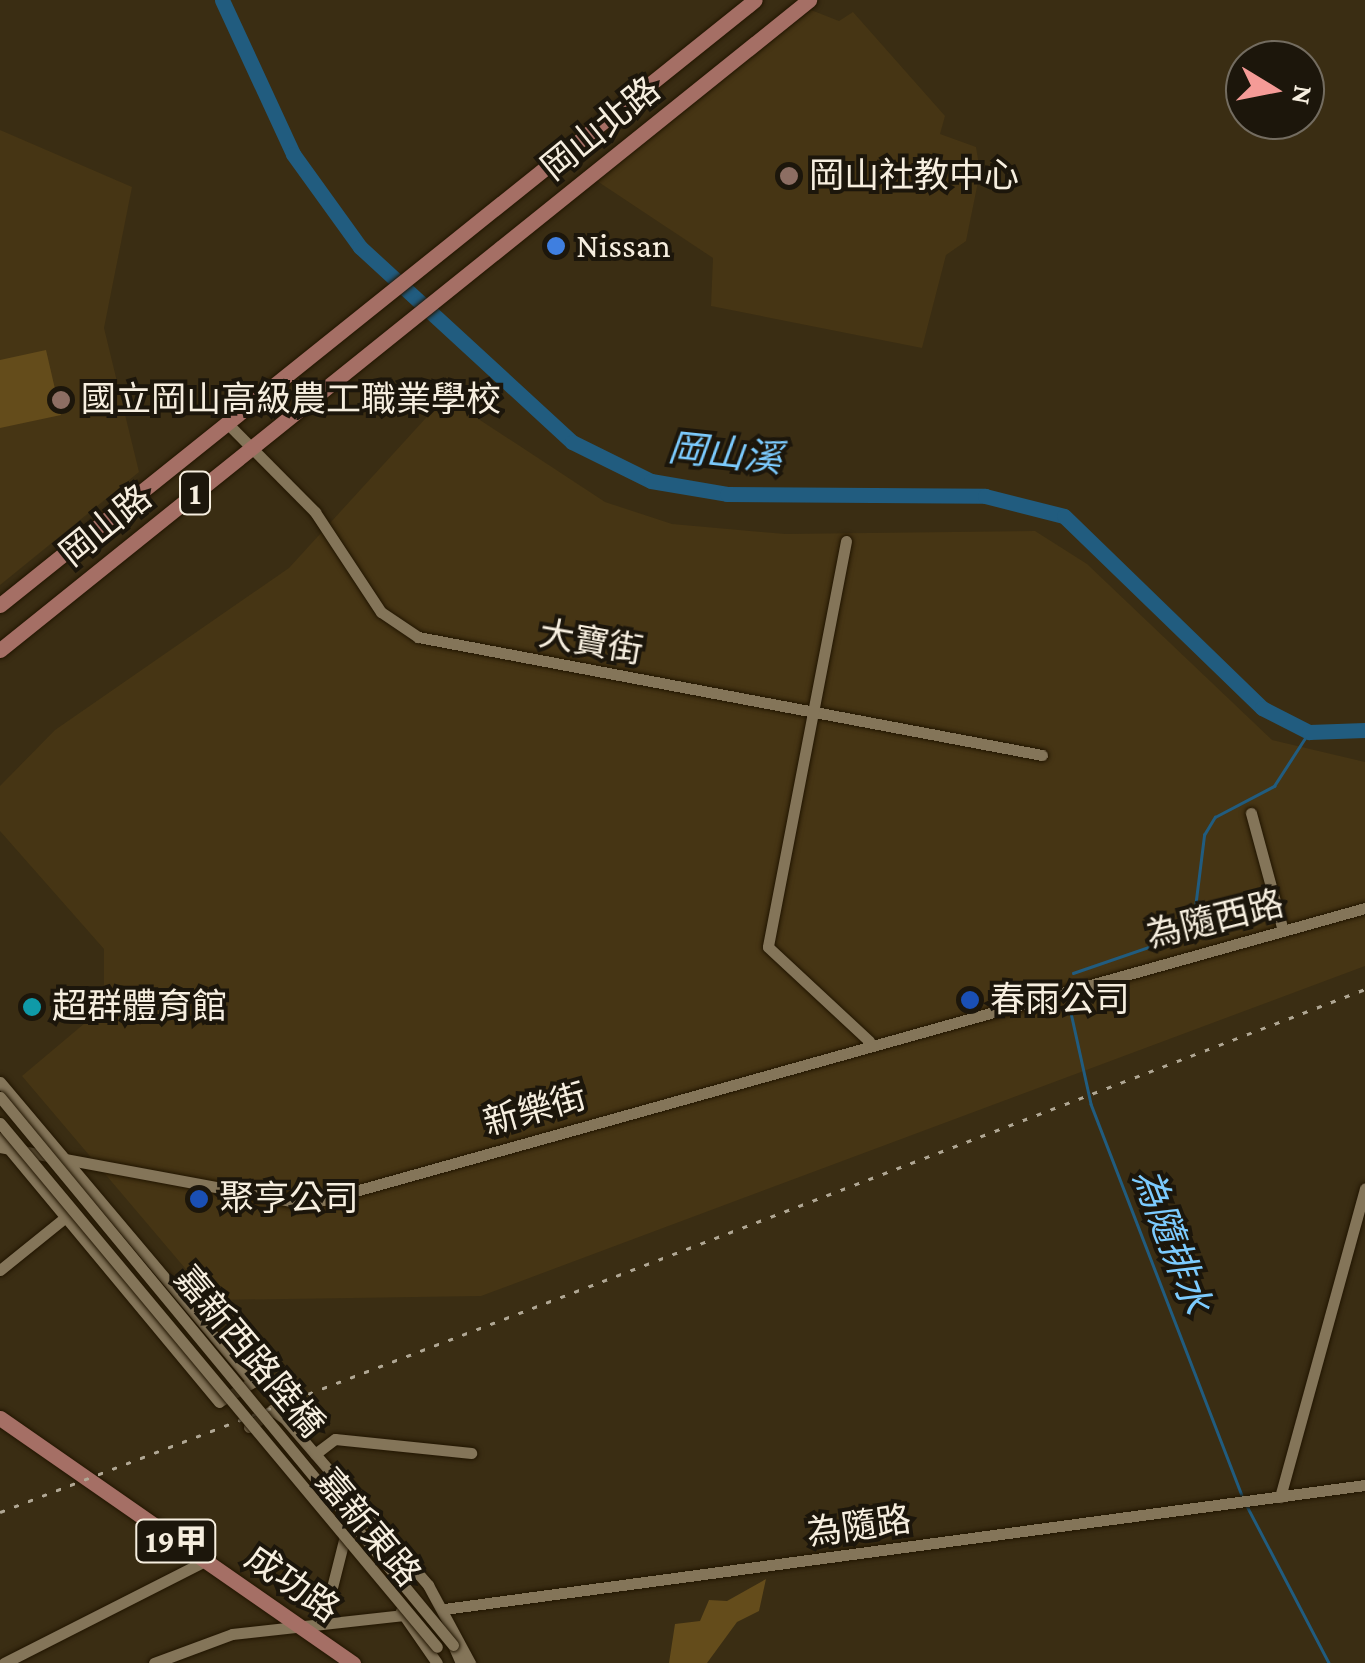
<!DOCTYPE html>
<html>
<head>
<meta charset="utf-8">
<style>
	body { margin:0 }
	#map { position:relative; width:1365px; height:1663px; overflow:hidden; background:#3a2d13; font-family:"Crimson Pro","Noto Sans TC",serif }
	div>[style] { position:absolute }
	.built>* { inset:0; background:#463514 }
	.green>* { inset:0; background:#644c1b }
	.stream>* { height:2.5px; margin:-1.25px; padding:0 1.25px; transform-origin:1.25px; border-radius:1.25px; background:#215c7f }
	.river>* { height:15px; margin:-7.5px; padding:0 7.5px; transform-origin:7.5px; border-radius:7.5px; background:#215c7f }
	.roads { filter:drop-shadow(0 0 2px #211500) drop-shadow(0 0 2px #211500) }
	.minor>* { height:11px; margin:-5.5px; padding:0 5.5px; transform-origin:5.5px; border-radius:5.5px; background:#847559 }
	.major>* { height:15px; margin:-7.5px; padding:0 7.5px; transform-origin:7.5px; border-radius:7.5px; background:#a56f65 }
	.rail>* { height:2.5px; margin-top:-1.25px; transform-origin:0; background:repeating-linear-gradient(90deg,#b0a794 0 5px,transparent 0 15px) }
	.bridges { filter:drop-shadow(0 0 2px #211500) drop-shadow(0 0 2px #211500) }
	.minor-bridge>* { height:11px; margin:-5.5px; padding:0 5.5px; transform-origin:5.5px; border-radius:5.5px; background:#847559 }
	.dots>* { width:28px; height:28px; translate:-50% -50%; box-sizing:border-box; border:5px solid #1c160b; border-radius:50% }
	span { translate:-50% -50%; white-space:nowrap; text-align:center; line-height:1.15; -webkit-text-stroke:8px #1c160b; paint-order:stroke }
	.shield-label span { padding:2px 8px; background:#1c160b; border:2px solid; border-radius:8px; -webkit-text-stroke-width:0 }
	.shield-label { font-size:32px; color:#f6eedf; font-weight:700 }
	.street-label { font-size:35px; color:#f6eedf }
	.poi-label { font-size:35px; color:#f6eedf }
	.left { translate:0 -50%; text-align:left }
	.water-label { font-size:38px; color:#7ccbfe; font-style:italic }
	.north { position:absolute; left:1225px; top:40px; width:100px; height:100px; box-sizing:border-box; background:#1c160b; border:2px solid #736c60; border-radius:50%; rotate:100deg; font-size:28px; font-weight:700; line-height:40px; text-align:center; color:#f6eedf }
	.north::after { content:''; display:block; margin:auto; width:35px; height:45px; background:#f59b97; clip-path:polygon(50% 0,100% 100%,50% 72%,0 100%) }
</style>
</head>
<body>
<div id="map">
	<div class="built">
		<div style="clip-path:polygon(811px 10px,839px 21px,853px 12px,945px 116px,940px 134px,976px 147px,980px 172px,966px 241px,946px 255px,922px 348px,711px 306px,713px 258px,594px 179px)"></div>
		<div style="clip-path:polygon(0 130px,132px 187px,104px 328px,139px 472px,0 585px)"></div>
		<div style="clip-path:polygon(445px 397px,605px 502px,672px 524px,785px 534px,1035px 531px,1087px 564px,1272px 740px,1365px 762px,1365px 966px,481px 1296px,212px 1300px,22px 1076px,104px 1007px,104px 949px,0 831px,0 786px,55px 730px,289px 568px)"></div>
	</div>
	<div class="green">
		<div style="clip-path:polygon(46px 350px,61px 415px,0 428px,0 360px)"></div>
		<div style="clip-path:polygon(766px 1579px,759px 1611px,737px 1622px,707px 1663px,669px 1663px,675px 1624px,700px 1621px,709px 1600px,727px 1601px)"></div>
	</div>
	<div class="stream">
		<div style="left:1073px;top:973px;width:126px;rotate:-19deg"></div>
		<div style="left:1192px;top:932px;width:98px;rotate:-82.9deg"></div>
		<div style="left:1204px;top:835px;width:21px;rotate:-59deg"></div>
		<div style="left:1215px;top:817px;width:67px;rotate:-27.7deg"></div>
		<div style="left:1274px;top:786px;width:64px;rotate:-57.1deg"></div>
		<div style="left:1068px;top:999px;width:107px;rotate:77.6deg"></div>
		<div style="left:1091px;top:1104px;width:419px;rotate:68.9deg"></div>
		<div style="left:1247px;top:1506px;width:177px;rotate:62.4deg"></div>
	</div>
	<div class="river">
		<div style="left:222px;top:0;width:170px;rotate:65.2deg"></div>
		<div style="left:293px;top:154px;width:115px;rotate:54.2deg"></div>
		<div style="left:360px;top:247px;width:288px;rotate:42.6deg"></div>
		<div style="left:572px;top:442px;width:88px;rotate:26.3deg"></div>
		<div style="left:651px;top:481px;width:77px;rotate:9.7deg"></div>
		<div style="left:727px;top:494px;width:258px;rotate:0.4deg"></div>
		<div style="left:985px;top:496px;width:81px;rotate:14.2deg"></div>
		<div style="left:1064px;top:516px;width:276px;rotate:44.1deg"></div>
		<div style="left:1262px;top:708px;width:53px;rotate:27.1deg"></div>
		<div style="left:1309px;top:732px;width:56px;rotate:-2deg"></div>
	</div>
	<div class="roads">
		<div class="minor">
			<div style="left:226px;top:422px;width:127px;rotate:45.3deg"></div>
			<div style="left:315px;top:512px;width:120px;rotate:56.6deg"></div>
			<div style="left:381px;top:612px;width:45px;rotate:34deg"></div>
			<div style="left:418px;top:637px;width:635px;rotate:10.71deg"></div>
			<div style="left:846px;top:541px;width:413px;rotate:100.9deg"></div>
			<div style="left:768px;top:947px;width:138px;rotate:42.9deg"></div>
			<div style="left:1251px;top:813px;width:122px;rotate:74.8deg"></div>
			<div style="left:0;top:1082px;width:392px;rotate:49.9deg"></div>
			<div style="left:253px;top:1382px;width:39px;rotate:150deg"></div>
			<div style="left:219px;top:1402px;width:343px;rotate:-129.7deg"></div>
			<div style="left:0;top:1147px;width:314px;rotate:10.5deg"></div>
			<div style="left:309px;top:1204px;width:1097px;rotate:-15.66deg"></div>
			<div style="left:0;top:1270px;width:86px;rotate:-38.9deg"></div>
			<div style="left:249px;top:1427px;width:29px;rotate:-36deg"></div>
			<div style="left:272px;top:1410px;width:14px;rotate:34deg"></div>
			<div style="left:284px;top:1418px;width:221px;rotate:49.2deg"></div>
			<div style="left:428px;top:1585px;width:89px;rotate:61.7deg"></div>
			<div style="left:315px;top:1454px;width:25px;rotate:-37deg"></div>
			<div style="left:335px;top:1439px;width:137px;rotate:5.9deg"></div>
			<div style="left:1280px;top:1497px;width:320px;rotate:-74.6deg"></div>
			<div style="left:444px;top:1609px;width:929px;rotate:-7.67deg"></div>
			<div style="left:401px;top:1611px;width:63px;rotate:55.3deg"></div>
			<div style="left:323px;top:1623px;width:86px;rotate:-75.8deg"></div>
			<div style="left:344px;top:1540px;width:34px;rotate:-40deg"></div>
			<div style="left:453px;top:1645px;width:20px;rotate:66deg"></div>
			<div style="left:4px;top:1663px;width:225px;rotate:-26.9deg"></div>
			<div style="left:154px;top:1663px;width:83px;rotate:-20.4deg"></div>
			<div style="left:232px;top:1634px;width:173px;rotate:-6.3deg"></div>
		</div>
		<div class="major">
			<div style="left:0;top:605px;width:967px;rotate:-38.71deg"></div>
			<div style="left:0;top:650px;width:1038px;rotate:-38.78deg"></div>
			<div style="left:0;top:1418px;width:430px;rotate:34.8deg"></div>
		</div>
	</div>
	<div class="rail">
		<div style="left:0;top:1512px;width:1462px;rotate:-20.96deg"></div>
	</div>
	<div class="bridges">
		<div class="minor-bridge">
			<div style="left:0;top:1097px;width:711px;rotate:50.42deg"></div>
			<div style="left:0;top:1123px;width:682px;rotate:50.17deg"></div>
		</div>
	</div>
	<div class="dots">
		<div style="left:789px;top:176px;background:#8d6e63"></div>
		<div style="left:556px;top:246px;background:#3f7fe0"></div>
		<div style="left:61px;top:400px;background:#8d6e63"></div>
		<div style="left:970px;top:1000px;background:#1a4fb4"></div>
		<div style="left:32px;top:1007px;background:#0f9aa8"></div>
		<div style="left:199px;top:1199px;background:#1a4fb4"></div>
	</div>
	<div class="shield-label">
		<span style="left:195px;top:493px">1</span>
		<span style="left:176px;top:1541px">19甲</span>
	</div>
	<div class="street-label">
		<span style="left:601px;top:129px;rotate:-39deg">岡山北路</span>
		<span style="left:106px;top:526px;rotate:-39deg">岡山路</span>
		<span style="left:591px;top:643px;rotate:10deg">大寶街</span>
		<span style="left:1215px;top:920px;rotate:-14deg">為隨西路</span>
		<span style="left:535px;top:1110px;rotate:-16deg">新樂街</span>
		<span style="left:249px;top:1352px;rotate:50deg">嘉新西路陸橋</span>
		<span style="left:859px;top:1527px;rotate:-8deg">為隨路</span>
		<span style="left:368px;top:1528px;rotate:50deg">嘉新東路</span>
		<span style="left:292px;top:1584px;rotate:35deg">成功路</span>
	</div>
	<div class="poi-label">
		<span class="left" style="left:809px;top:176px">岡山社教中心</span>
		<span class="left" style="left:576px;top:246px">Nissan</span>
		<span class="left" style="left:81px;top:400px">國立岡山高級農工職業學校</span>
		<span class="left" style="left:990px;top:1000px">春雨公司</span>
		<span class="left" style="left:52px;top:1007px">超群體育館</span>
		<span class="left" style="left:219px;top:1199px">聚亨公司</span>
	</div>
	<div class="water-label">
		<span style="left:725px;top:454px;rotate:6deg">岡山溪</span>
		<span style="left:1171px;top:1241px;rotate:69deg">為隨排水</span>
	</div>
	<div class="north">N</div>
</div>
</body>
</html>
